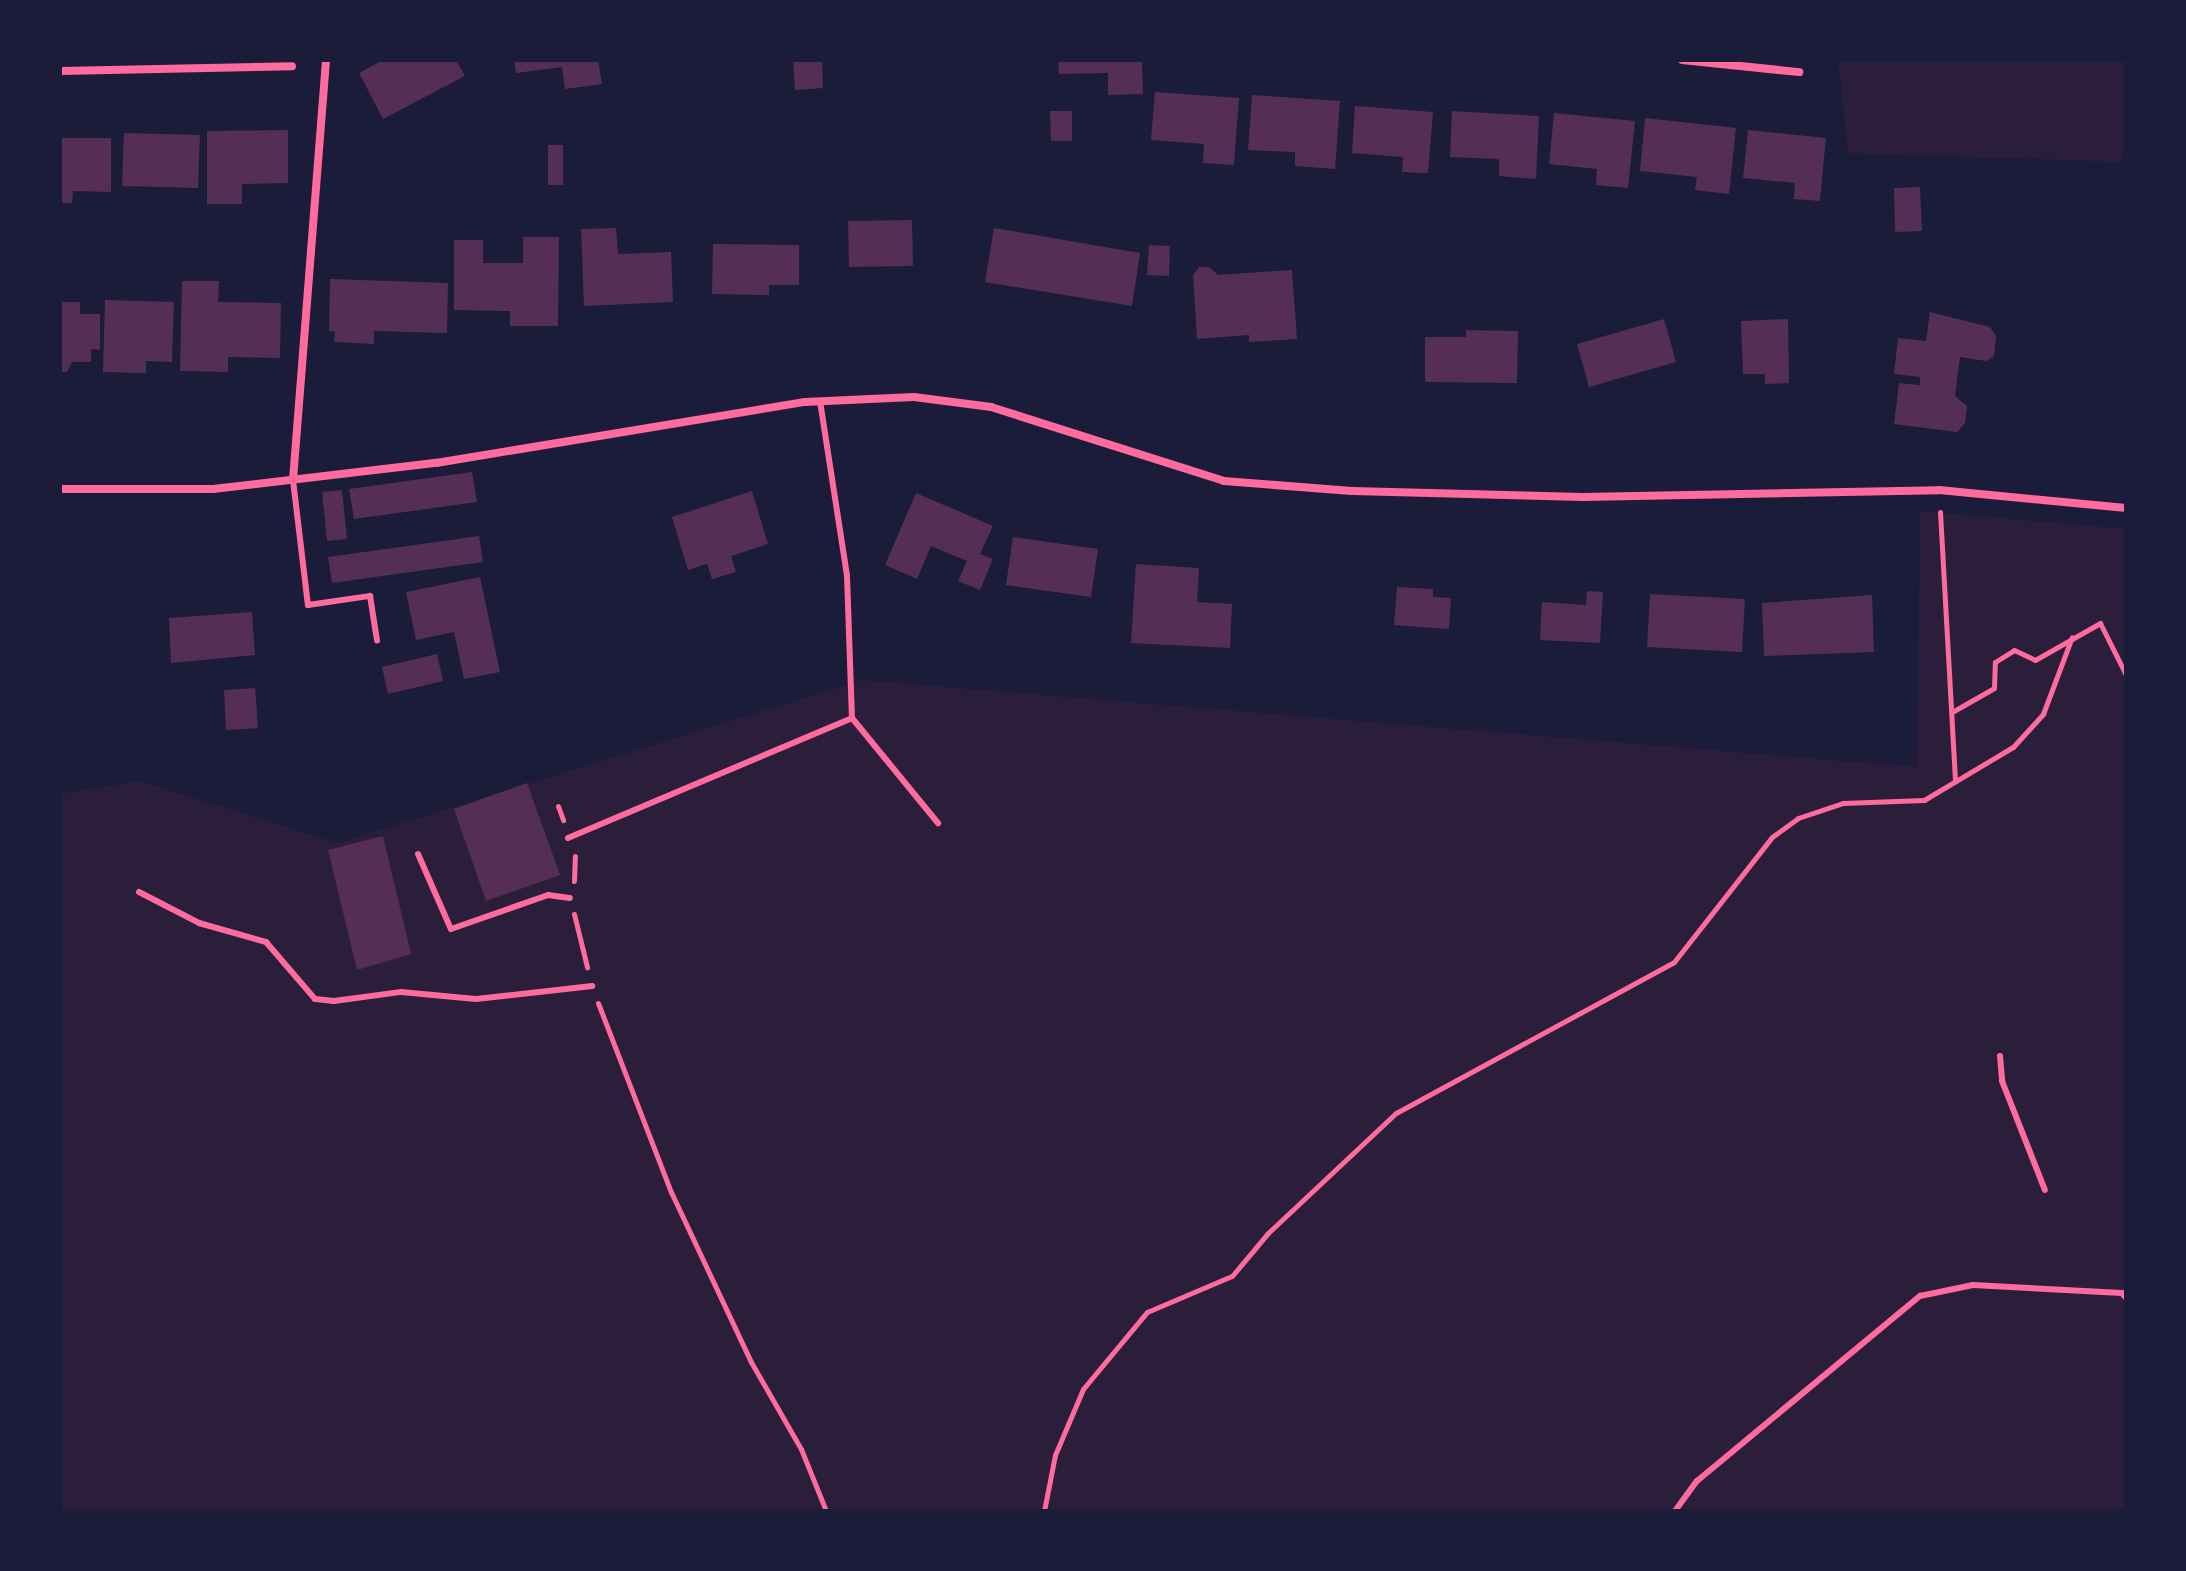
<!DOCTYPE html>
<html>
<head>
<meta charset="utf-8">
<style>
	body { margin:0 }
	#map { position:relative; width:2186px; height:1571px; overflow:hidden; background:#1b1b3a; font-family:Jost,sans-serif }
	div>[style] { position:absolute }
	.green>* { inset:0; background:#2a1e3b }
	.building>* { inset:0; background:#542f53 }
	.path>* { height:5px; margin:-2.5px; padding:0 2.5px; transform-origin:2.5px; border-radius:2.5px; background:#ff6b9d }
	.service>* { height:6px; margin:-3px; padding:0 3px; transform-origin:3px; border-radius:3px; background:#ff6b9d }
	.minor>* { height:8px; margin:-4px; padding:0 4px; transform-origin:4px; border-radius:4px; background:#ff6b9d }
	span { translate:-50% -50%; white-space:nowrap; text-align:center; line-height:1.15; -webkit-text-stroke:6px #1b1b3a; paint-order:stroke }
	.frame { position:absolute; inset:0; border:62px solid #1b1b3a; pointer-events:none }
</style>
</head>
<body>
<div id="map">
	<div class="green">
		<div style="clip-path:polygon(1838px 60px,2126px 60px,2126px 145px,2121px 162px,1848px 153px)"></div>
		<div style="clip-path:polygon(1920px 511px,2126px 529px,2126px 1511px,60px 1511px,60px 794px,140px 781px,338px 843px,862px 680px,1917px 767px)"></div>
	</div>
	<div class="building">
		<div style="clip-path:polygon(383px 60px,456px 60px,465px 76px,383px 119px,359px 73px)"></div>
		<div style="clip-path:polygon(514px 60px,598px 60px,602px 84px,565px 89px,562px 67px,516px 73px)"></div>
		<div style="clip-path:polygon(793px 60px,822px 60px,823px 88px,795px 90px)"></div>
		<div style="clip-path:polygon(1058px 60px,1142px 60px,1143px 94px,1108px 95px,1108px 73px,1059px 74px)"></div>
		<div style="clip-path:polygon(1155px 92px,1239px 98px,1234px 165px,1203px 163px,1204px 144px,1151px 140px)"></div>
		<div style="clip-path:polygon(1252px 95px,1340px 101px,1335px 169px,1295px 166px,1295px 152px,1248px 150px)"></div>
		<div style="clip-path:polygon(1355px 106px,1433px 112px,1428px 173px,1402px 172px,1403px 157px,1352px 153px)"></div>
		<div style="clip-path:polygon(1050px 111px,1072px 111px,1072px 141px,1051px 141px)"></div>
		<div style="clip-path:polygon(1452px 111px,1539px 116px,1536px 179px,1499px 176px,1499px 159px,1450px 157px)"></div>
		<div style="clip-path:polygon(1554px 113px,1635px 121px,1628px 188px,1596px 185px,1597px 169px,1549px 164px)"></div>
		<div style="clip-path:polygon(1645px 118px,1736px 128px,1729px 194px,1695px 190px,1697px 177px,1640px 171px)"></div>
		<div style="clip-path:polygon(288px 130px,288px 183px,242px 184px,242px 204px,207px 204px,207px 131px)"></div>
		<div style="clip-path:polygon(1748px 130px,1826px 138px,1820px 201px,1794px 199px,1795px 183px,1743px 178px)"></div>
		<div style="clip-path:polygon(124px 133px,200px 135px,198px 188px,122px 186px)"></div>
		<div style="clip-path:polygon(60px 138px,111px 138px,111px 192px,73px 191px,72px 203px,60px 203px)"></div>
		<div style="clip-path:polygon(548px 145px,563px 145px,563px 185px,548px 185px)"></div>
		<div style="clip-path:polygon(1920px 187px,1922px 231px,1895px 232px,1894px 188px)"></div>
		<div style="clip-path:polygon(912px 220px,913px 266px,849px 267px,848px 221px)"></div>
		<div style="clip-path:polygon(616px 228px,618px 254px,671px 252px,673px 302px,584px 306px,581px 229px)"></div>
		<div style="clip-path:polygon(994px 228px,1140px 253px,1132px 306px,985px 282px)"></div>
		<div style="clip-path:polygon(523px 237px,559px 237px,558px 326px,510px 326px,510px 311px,454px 310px,454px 240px,483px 240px,483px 263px,523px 263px)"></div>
		<div style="clip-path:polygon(713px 244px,799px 245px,799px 285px,769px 285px,769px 295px,712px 294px)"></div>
		<div style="clip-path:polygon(1149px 245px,1170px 246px,1169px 276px,1147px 275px)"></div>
		<div style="clip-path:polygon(1199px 267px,1209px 267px,1218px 275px,1292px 270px,1297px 339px,1249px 342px,1249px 335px,1197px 339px,1193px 275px)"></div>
		<div style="clip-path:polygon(330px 279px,448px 283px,447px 333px,374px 331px,374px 344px,334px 342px,335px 332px,329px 331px)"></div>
		<div style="clip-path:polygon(182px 281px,219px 281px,218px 302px,281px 303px,280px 358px,228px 357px,228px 372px,180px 371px)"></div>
		<div style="clip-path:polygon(105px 300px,174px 302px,172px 362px,146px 361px,146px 373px,103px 372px)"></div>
		<div style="clip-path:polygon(60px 302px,80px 302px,80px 314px,100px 314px,100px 350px,91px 349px,91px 362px,72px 362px,67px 372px,60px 372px)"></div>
		<div style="clip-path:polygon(1930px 312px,1990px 327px,1996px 336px,1994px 356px,1986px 361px,1960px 357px,1955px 396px,1967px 406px,1965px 423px,1957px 432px,1894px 424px,1899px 383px,1920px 385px,1920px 377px,1894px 374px,1898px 338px,1926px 341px)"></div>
		<div style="clip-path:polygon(1664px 319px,1676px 362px,1589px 387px,1577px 344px)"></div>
		<div style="clip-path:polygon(1788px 319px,1789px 383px,1765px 384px,1765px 374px,1743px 374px,1741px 321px)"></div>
		<div style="clip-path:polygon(1466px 330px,1518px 331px,1517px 383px,1425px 382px,1425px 337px,1466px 337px)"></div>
		<div style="clip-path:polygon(472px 472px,477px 502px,354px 519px,349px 489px)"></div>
		<div style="clip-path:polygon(342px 490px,347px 539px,327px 541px,322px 492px)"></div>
		<div style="clip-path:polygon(752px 491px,768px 544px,731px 556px,736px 572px,712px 579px,707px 564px,688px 570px,672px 517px)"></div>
		<div style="clip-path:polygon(916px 493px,993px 526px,980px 554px,993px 559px,980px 590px,958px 581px,967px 561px,931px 546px,917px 579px,885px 565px)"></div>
		<div style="clip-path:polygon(479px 536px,483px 562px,332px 583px,328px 557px)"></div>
		<div style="clip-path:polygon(1013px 537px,1098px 549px,1091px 597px,1006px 585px)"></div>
		<div style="clip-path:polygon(1136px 564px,1199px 568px,1197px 602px,1232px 604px,1230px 648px,1131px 643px)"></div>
		<div style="clip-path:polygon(480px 577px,500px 672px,464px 679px,454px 632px,416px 640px,406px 592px)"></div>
		<div style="clip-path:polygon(1397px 587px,1433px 589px,1433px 597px,1451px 598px,1449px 629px,1394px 625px)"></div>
		<div style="clip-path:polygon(1587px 591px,1603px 592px,1600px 643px,1540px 640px,1542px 602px,1586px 605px)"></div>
		<div style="clip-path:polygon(1650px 594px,1745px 599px,1742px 652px,1647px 647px)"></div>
		<div style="clip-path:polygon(1872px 595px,1874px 652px,1764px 656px,1762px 603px)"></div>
		<div style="clip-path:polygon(252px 612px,255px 655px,171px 663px,169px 618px)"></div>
		<div style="clip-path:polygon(437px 654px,443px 681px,388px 694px,382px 667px)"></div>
		<div style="clip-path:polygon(255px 688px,258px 728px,226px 730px,224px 690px)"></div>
		<div style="clip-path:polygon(527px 783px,560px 875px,486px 901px,454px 809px)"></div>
		<div style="clip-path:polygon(383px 836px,411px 954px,357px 970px,328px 850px)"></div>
	</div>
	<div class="path">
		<div style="left:1940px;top:512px;width:270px;rotate:86.8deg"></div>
		<div style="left:1952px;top:712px;width:48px;rotate:-29.7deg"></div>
		<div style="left:1994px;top:688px;width:26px;rotate:-88deg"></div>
		<div style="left:1995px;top:662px;width:22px;rotate:-32deg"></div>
		<div style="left:2014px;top:650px;width:23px;rotate:25deg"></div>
		<div style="left:2035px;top:660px;width:75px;rotate:-29.6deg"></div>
		<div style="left:2100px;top:623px;width:58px;rotate:63.4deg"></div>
		<div style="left:558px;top:806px;width:15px;rotate:70deg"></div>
		<div style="left:574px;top:881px;width:25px;rotate:-88deg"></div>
		<div style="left:574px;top:914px;width:55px;rotate:76.2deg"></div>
		<div style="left:598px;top:1003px;width:203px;rotate:68.9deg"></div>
		<div style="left:671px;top:1192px;width:188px;rotate:64.8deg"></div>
		<div style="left:751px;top:1362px;width:100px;rotate:60.1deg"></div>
		<div style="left:801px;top:1449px;width:67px;rotate:68deg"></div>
		<div style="left:1044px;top:1511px;width:57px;rotate:-78.9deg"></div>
		<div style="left:1055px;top:1455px;width:72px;rotate:-67deg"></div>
		<div style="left:1083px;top:1389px;width:100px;rotate:-50.3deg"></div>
		<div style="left:1147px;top:1312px;width:92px;rotate:-23deg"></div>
		<div style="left:1232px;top:1276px;width:56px;rotate:-50.1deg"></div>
		<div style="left:1268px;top:1233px;width:175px;rotate:-43.2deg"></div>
		<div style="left:1396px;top:1113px;width:316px;rotate:-28.5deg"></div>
		<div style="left:1674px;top:962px;width:159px;rotate:-51.9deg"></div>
		<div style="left:1772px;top:837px;width:32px;rotate:-36deg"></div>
		<div style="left:1798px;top:818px;width:47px;rotate:-18.4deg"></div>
		<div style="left:1843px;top:803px;width:81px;rotate:-2.1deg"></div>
		<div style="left:1924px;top:800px;width:104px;rotate:-30.8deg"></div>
		<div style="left:2013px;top:747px;width:45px;rotate:-47.7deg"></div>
		<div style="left:2043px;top:714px;width:82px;rotate:-69.4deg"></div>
	</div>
	<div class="service">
		<div style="left:820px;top:401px;width:177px;rotate:81.2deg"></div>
		<div style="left:847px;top:576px;width:142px;rotate:88deg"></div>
		<div style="left:293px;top:480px;width:126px;rotate:83.2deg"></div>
		<div style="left:308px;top:605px;width:63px;rotate:-8.3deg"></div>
		<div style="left:370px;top:596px;width:45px;rotate:81deg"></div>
		<div style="left:568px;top:838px;width:308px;rotate:-22.9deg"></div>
		<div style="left:852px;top:718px;width:136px;rotate:50.7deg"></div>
		<div style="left:418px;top:854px;width:82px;rotate:66.3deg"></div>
		<div style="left:451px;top:929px;width:103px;rotate:-19.3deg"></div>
		<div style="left:548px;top:895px;width:22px;rotate:8deg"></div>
		<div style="left:139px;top:892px;width:68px;rotate:27.3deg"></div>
		<div style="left:199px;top:923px;width:70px;rotate:15.8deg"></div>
		<div style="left:266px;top:942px;width:75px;rotate:49.3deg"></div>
		<div style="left:315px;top:999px;width:19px;rotate:6deg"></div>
		<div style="left:334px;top:1001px;width:68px;rotate:-7.7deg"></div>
		<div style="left:401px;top:992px;width:75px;rotate:5.3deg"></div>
		<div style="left:476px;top:999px;width:117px;rotate:-6.4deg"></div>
		<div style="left:2000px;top:1056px;width:25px;rotate:85deg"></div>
		<div style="left:2002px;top:1081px;width:117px;rotate:68.5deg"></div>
		<div style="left:1675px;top:1511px;width:37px;rotate:-54deg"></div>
		<div style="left:1697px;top:1481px;width:290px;rotate:-39.7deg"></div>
		<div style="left:1920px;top:1296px;width:54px;rotate:-11.7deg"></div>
		<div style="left:1973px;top:1285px;width:149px;rotate:3.1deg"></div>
		<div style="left:2122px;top:1293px;width:6px;rotate:51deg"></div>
	</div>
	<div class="minor">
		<div style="left:1682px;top:60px;width:118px;rotate:5.9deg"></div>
		<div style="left:60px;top:71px;width:232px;rotate:-1.2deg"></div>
		<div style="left:293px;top:480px;width:421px;rotate:-85.5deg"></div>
		<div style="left:60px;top:489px;width:153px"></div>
		<div style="left:213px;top:489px;width:225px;rotate:-6.7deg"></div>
		<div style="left:436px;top:463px;width:374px;rotate:-9.4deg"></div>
		<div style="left:805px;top:402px;width:109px;rotate:-2.6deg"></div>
		<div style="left:914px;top:397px;width:78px;rotate:7.4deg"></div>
		<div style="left:991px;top:407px;width:244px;rotate:17.6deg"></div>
		<div style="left:1224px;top:481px;width:128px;rotate:4.5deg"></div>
		<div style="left:1352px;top:491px;width:231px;rotate:1.5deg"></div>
		<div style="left:1583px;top:497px;width:356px;rotate:-1.1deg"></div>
		<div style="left:1939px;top:490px;width:188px;rotate:5.5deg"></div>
	</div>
	<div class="frame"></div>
</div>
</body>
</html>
